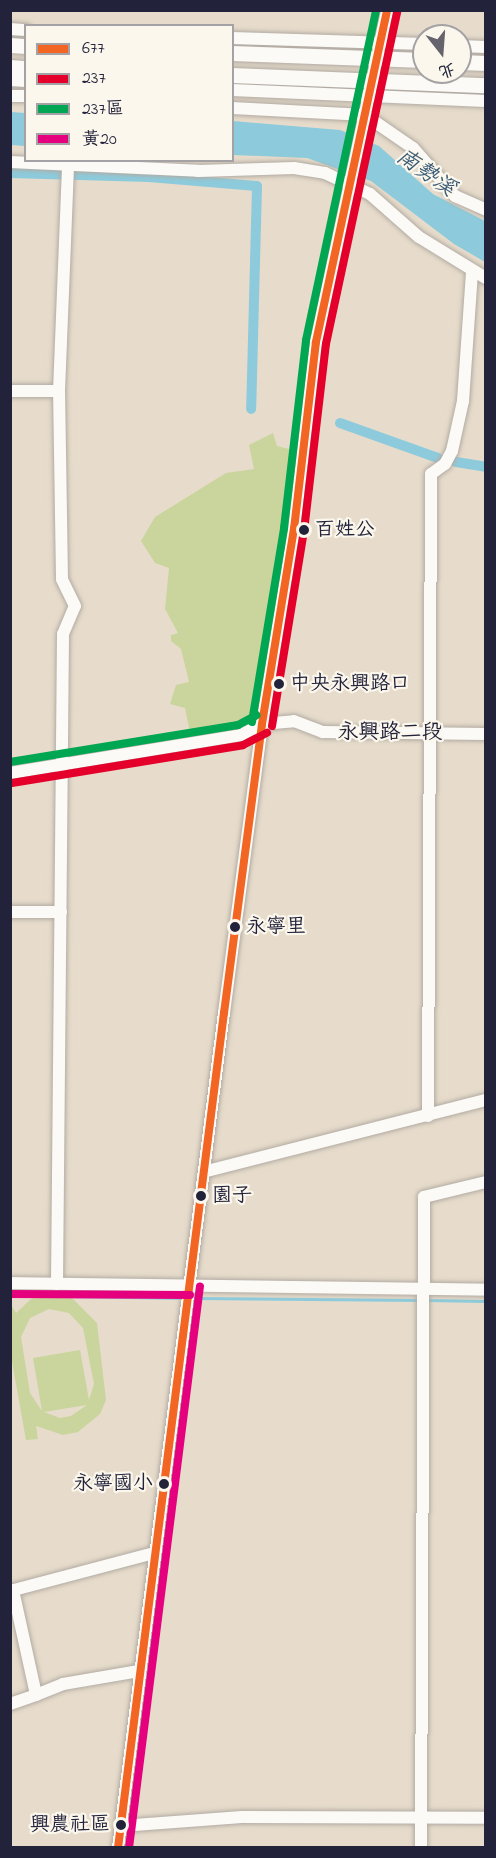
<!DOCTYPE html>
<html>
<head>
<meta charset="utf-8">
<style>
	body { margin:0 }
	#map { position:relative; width:496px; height:1858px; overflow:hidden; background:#e7dccb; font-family:"Indie Flower","LXGW WenKai TC",sans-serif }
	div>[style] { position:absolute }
	.green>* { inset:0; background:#c9d59c }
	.water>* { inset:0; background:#8dcbdc }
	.stream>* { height:3px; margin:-1.5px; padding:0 1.5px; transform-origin:1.5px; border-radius:1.5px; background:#8dcbdc }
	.canal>* { height:10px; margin:-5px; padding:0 5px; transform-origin:5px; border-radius:5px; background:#8dcbdc }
	.roads { filter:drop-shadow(0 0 2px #b2aba3) drop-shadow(0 0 2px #b2aba3) }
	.minor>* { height:12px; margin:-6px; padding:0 6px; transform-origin:6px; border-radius:6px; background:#fbfaf7 }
	.major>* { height:15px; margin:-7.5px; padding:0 7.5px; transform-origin:7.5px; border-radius:7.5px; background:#fbfaf7 }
	.bus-1>* { height:8px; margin:-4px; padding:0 4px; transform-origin:4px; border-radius:4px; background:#f26522 }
	.bus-2>* { height:8px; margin:-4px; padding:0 4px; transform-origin:4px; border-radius:4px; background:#e4002b }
	.bus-3>* { height:8px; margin:-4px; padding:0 4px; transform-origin:4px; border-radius:4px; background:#00a651 }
	.bus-4>* { height:8px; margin:-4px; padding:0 4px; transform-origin:4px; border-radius:4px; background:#e5007d }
	.dots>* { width:16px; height:16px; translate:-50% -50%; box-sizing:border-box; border:3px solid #fbf7ec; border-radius:50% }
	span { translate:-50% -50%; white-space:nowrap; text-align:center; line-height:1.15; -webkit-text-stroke:4.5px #fbf7ec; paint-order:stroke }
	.bus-label { font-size:20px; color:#22223b }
	.left { translate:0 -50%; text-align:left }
	.right { translate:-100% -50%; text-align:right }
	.street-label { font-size:21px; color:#22223b }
	.water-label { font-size:22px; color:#3a5b76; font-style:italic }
	.frame { position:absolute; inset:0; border:12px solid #22223b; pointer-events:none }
	.legend { position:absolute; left:24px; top:24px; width:210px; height:138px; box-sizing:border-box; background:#fbf7ec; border:2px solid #a4a2a5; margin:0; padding:8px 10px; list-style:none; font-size:18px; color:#22223b }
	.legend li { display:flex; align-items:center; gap:12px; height:30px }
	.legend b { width:30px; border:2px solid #a4a2a5 }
	.north { position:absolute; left:412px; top:24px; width:60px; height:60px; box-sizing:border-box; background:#fbf7ec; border:2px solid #a4a2a5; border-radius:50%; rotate:163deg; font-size:16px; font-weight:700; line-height:24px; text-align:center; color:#22223b }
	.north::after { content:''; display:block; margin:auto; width:21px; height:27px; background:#67636d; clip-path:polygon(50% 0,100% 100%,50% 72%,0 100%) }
</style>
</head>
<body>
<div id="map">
	<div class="green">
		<div style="clip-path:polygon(273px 433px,277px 446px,297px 451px,276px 602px,248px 726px,190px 733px,185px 708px,170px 704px,176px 685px,189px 682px,181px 649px,171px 641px,171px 635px,178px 633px,165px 609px,169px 568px,155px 563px,141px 541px,155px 517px,226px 473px,254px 469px,249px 445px)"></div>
		<div style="clip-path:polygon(evenodd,44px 1294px,72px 1298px,97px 1323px,106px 1400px,100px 1414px,78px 1432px,63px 1435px,36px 1426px,38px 1439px,26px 1440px,11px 1356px,11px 1305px,16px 1313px,31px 1299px,44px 1294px,49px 1309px,69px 1313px,83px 1328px,94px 1384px,89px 1400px,80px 1350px,33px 1358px,42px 1411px,30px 1393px,21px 1337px,30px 1318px,49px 1309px,44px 1294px,87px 1405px,71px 1416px,60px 1418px,44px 1412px,87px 1405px)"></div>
	</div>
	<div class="water">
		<div style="clip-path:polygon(11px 112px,25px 113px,25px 146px,11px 145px)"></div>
		<div style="clip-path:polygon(233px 121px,340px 130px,379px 146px,433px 194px,485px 221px,485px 262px,454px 244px,371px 181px,307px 158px,233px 155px)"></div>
	</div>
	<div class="stream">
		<div style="left:10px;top:1295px;width:176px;rotate:1deg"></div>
		<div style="left:192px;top:1298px;width:228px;rotate:0.5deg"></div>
		<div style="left:426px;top:1300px;width:60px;rotate:1deg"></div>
	</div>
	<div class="canal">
		<div style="left:10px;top:173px;width:139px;rotate:1.6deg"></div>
		<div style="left:149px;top:177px;width:108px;rotate:4.8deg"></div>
		<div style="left:257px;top:186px;width:223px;rotate:91.5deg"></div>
		<div style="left:340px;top:423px;width:104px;rotate:19.7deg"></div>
		<div style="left:456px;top:462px;width:30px;rotate:9deg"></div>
	</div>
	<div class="roads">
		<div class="minor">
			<div style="left:10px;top:29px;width:16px;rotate:4deg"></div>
			<div style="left:232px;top:38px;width:192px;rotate:1.8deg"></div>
			<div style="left:460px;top:46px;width:26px;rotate:2deg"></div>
			<div style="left:10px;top:80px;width:16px;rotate:4deg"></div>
			<div style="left:232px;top:90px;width:254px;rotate:2.5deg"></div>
			<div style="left:10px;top:96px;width:16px"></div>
			<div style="left:232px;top:108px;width:133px;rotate:3deg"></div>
			<div style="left:365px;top:115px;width:58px;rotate:34.5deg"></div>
			<div style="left:413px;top:148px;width:64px;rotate:48.8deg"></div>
			<div style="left:455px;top:196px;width:34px;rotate:24deg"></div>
			<div style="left:10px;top:162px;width:188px;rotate:2.7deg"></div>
			<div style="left:198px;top:171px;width:96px;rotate:-1.8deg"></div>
			<div style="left:294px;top:168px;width:31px;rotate:9deg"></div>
			<div style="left:325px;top:173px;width:50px;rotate:25deg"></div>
			<div style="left:370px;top:194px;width:65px;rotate:41.3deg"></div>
			<div style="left:419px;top:237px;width:79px;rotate:31.5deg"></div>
			<div style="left:10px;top:391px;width:49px"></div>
			<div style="left:10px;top:773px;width:234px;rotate:-9.3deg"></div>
			<div style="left:241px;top:735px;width:24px;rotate:-28deg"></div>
			<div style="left:262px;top:724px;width:32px;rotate:-5deg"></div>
			<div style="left:294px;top:721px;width:31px;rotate:21deg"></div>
			<div style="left:323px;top:732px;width:163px;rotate:0.7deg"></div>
			<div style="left:10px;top:912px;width:51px"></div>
			<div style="left:428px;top:1116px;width:642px;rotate:-89.73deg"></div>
			<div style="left:431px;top:474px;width:17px;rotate:-36deg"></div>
			<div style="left:445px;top:464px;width:15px;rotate:-62deg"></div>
			<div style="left:452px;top:451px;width:51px;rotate:-77.6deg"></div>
			<div style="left:463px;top:401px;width:129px;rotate:-86deg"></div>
			<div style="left:207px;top:1171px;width:288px;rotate:-14.3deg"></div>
			<div style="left:10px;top:1283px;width:476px;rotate:0.8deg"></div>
			<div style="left:57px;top:1284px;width:650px;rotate:-89.47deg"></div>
			<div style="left:63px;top:634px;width:30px;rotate:-67deg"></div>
			<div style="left:75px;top:606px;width:30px;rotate:-116deg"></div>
			<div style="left:62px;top:579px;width:188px;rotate:-90.9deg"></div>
			<div style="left:59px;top:391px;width:227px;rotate:-87.7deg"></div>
			<div style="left:13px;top:1590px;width:107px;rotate:77.6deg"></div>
			<div style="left:36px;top:1695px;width:29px;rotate:-22deg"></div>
			<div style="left:63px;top:1684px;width:77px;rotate:-9.7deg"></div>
			<div style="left:10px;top:1591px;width:149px;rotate:-14.8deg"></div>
			<div style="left:10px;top:1704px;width:28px;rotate:-19deg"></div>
			<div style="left:121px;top:1826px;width:121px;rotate:-4.3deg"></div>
			<div style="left:242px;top:1817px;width:244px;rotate:0.2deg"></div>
			<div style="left:118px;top:1848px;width:842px;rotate:-82.77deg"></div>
			<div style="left:224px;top:1013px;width:291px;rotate:-82.5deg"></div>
			<div style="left:262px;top:724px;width:198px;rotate:-80.7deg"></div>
			<div style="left:294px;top:529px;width:188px;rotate:-83.3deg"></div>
			<div style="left:316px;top:342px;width:340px;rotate:-77.9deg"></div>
			<div style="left:421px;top:1848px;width:651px;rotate:-89.74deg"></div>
			<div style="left:424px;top:1197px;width:64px;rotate:-13.6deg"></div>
		</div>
		<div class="major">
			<div style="left:10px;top:45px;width:16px;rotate:4deg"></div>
			<div style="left:232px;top:53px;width:192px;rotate:2.1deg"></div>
			<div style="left:460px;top:62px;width:26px;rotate:2deg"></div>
			<div style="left:10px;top:67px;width:16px;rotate:4deg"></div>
			<div style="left:232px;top:75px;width:254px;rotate:2.3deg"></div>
		</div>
	</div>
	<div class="bus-1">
		<div style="left:118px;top:1848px;width:842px;rotate:-82.77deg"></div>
		<div style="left:224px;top:1013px;width:291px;rotate:-82.5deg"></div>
		<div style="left:262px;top:724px;width:198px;rotate:-80.7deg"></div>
		<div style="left:294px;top:529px;width:188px;rotate:-83.3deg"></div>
		<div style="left:316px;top:342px;width:340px;rotate:-77.9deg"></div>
	</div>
	<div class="bus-2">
		<div style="left:272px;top:726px;width:198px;rotate:-80.7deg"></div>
		<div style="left:304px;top:531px;width:188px;rotate:-83.3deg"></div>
		<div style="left:326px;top:344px;width:340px;rotate:-77.9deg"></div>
		<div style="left:12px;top:783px;width:234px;rotate:-9.3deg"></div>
		<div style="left:243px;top:745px;width:27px;rotate:-27deg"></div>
	</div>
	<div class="bus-3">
		<div style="left:252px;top:722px;width:197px;rotate:-80.6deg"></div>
		<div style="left:284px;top:528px;width:189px;rotate:-83.3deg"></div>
		<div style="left:306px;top:340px;width:337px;rotate:-78deg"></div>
		<div style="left:10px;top:762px;width:231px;rotate:-9.2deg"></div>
		<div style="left:238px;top:725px;width:21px;rotate:-28deg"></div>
	</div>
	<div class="bus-4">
		<div style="left:10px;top:1294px;width:180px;rotate:0.3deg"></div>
		<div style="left:129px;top:1848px;width:566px;rotate:-82.8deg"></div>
	</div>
	<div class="dots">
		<div style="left:304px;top:530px;background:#22223b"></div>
		<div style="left:279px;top:684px;background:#22223b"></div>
		<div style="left:235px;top:927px;background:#22223b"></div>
		<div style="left:201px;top:1196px;background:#22223b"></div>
		<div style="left:164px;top:1484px;background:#22223b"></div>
		<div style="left:121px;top:1825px;background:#22223b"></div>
	</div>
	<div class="bus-label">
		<span class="left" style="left:315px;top:530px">百姓公</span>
		<span class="left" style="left:290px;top:684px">中央永興路口</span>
		<span class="left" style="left:246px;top:927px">永寧里</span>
		<span class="left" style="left:212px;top:1196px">園子</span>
		<span class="right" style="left:153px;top:1484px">永寧國小</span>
		<span class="right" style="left:110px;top:1825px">興農社區</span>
	</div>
	<div class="street-label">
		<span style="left:390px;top:733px">永興路二段</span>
	</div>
	<div class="water-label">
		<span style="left:425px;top:174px;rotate:35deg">南勢溪</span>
	</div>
	<div class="frame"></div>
	<ul class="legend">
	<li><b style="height:8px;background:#f26522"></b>677</li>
	<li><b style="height:8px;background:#e4002b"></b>237</li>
	<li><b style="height:8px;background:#00a651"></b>237區</li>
	<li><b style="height:8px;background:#e5007d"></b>黃20</li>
	</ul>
	<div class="north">北</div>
</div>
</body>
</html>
